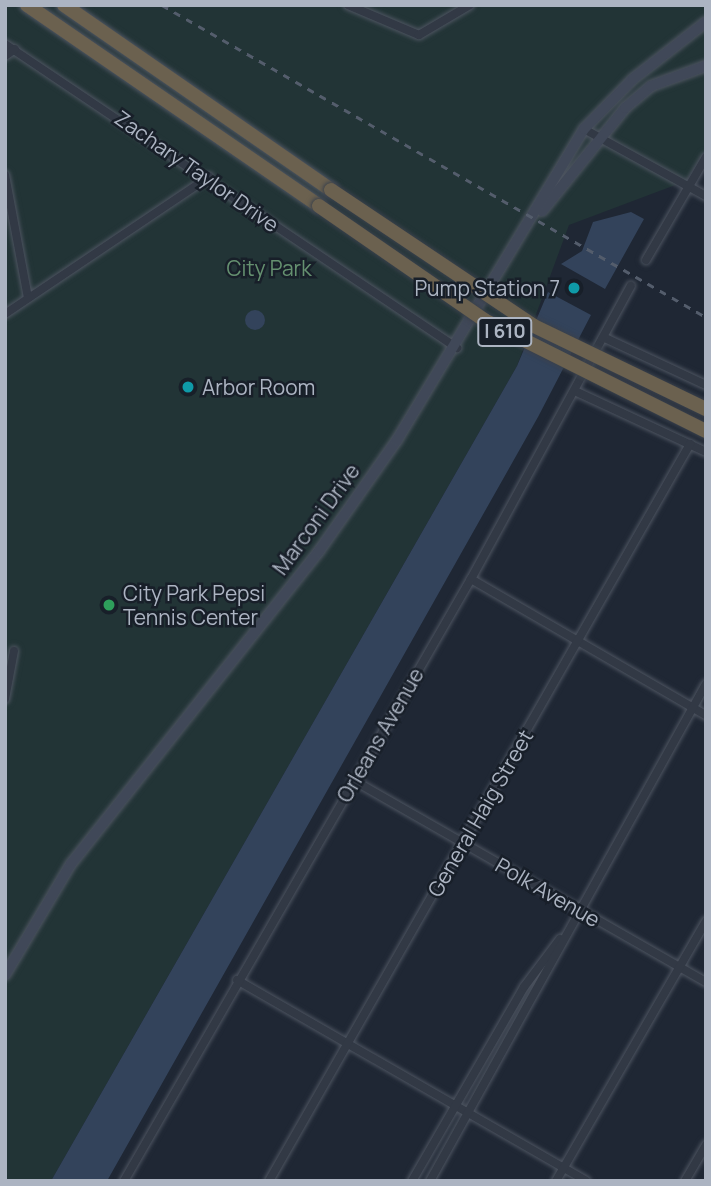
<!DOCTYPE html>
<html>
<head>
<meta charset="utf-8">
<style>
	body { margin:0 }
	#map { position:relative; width:711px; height:1186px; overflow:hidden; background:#1f2734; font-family:Manrope,sans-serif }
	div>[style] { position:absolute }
	.green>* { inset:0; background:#223436 }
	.water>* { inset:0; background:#33435b }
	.round { border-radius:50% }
	.roads { filter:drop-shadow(0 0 2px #4d5460) drop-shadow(0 0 2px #4d5460) }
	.street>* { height:8px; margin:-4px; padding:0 4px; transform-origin:4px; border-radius:4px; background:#323945 }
	.secondary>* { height:10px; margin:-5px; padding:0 5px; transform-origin:5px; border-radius:5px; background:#404858 }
	.highway>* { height:14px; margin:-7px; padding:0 7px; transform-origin:7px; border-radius:7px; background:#6b614f }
	.rail>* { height:2.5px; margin-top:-1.25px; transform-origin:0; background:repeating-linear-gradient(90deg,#545d6c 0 7px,transparent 0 14px) }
	.bridges { filter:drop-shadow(0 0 2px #3a414c) drop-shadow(0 0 2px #3a414c) }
	.highway-bridge>* { height:14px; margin:-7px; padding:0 7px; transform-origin:7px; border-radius:7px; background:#6b614f }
	.dots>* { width:19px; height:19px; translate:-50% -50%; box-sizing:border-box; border:4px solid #181f29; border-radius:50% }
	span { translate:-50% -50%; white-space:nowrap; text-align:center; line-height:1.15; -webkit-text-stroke:5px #181f29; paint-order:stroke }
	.shield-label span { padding:2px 5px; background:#181f29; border:2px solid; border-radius:5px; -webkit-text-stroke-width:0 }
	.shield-label { font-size:19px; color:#acb4c2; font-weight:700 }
	.street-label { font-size:21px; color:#acb4c2 }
	.park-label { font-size:21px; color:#659170 }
	.poi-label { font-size:21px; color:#acb4c2 }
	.right { translate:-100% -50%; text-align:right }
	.left { translate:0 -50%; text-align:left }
	.frame { position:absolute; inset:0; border:7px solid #acb4c2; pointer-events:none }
</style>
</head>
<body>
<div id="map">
	<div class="green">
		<div style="clip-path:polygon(5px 5px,706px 5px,706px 149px,686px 181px,569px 225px,517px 366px,51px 1181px,5px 1181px)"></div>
	</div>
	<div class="water">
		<div style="clip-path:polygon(631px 212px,644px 219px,605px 289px,561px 264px,582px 251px,593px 222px)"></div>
		<div style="clip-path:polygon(548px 292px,591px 315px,538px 417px,107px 1181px,51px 1181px,517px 366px)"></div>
		<div class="round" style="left:245px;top:310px;width:20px;height:20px"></div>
	</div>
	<div class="roads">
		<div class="street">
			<div style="left:348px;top:5px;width:77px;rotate:22.9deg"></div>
			<div style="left:419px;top:35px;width:59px;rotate:-30.5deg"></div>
			<div style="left:5px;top:44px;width:545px;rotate:33.92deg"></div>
			<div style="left:5px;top:56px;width:12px;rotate:-35deg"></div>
			<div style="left:584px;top:129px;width:139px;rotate:28.8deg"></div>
			<div style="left:5px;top:175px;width:125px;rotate:79.4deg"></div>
			<div style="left:646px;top:260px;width:119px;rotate:-59.8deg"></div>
			<div style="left:5px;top:314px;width:246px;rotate:-33.9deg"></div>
			<div style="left:605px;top:338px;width:111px;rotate:25deg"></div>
			<div style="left:577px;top:392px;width:142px;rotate:24.9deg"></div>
			<div style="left:471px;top:579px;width:272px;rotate:30.1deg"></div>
			<div style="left:5px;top:699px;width:49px;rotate:-79.4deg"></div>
			<div style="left:353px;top:780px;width:407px;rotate:29.8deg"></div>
			<div style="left:237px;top:980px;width:403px;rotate:29.9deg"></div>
			<div style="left:124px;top:1181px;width:695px;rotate:-60.04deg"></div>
			<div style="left:471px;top:579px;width:334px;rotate:-61.4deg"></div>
			<div style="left:269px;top:1181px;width:849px;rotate:-60.26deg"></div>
			<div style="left:412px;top:1181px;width:224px;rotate:-60deg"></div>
			<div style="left:524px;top:987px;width:60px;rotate:-53.1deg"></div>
			<div style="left:430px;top:1181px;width:568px;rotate:-60.96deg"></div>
			<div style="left:556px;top:1181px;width:300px;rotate:-60deg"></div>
			<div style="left:685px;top:1181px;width:42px;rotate:-59.7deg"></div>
		</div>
		<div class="secondary">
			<div style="left:542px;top:211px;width:132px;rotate:-51.1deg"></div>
			<div style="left:625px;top:108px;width:34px;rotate:-40deg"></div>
			<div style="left:651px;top:86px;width:59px;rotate:-20deg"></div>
			<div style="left:5px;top:975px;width:129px;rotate:-59.3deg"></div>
			<div style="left:71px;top:864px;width:399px;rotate:-51.6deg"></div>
			<div style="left:319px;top:551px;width:136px;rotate:-54.9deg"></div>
			<div style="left:397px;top:440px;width:363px;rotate:-59deg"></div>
			<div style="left:584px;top:129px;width:70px;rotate:-45.6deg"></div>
			<div style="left:633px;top:79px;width:93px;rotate:-38deg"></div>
		</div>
		<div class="highway">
			<div style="left:27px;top:5px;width:354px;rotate:34.5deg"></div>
			<div style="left:64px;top:5px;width:325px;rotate:34.7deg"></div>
		</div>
	</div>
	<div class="rail">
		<div style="left:162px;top:5px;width:627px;rotate:29.84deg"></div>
	</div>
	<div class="bridges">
		<div class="highway-bridge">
			<div style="left:331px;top:190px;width:244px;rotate:33.8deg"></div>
			<div style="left:534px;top:326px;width:191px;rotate:25.8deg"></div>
			<div style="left:319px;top:206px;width:201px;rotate:34.6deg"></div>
			<div style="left:484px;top:320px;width:248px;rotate:26.6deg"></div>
		</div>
	</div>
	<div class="dots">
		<div style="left:574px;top:288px;background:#0f9aa8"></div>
		<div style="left:188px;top:387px;background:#0f9aa8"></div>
		<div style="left:109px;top:605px;background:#2e9e5b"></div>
	</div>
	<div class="shield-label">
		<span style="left:505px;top:332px">I 610</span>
	</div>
	<div class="street-label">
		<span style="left:197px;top:171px;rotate:35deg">Zachary Taylor Drive</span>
		<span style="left:316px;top:519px;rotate:-54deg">Marconi Drive</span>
		<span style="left:380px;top:735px;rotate:-60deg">Orleans Avenue</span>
		<span style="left:480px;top:813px;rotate:-60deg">General Haig Street</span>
		<span style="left:548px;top:892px;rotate:30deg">Polk Avenue</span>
	</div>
	<div class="park-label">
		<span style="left:269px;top:268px">City Park</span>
	</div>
	<div class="poi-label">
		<span class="right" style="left:560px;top:288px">Pump Station 7</span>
		<span class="left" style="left:202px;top:387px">Arbor Room</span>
		<span class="left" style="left:123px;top:605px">City Park Pepsi<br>Tennis Center</span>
	</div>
	<div class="frame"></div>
</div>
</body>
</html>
